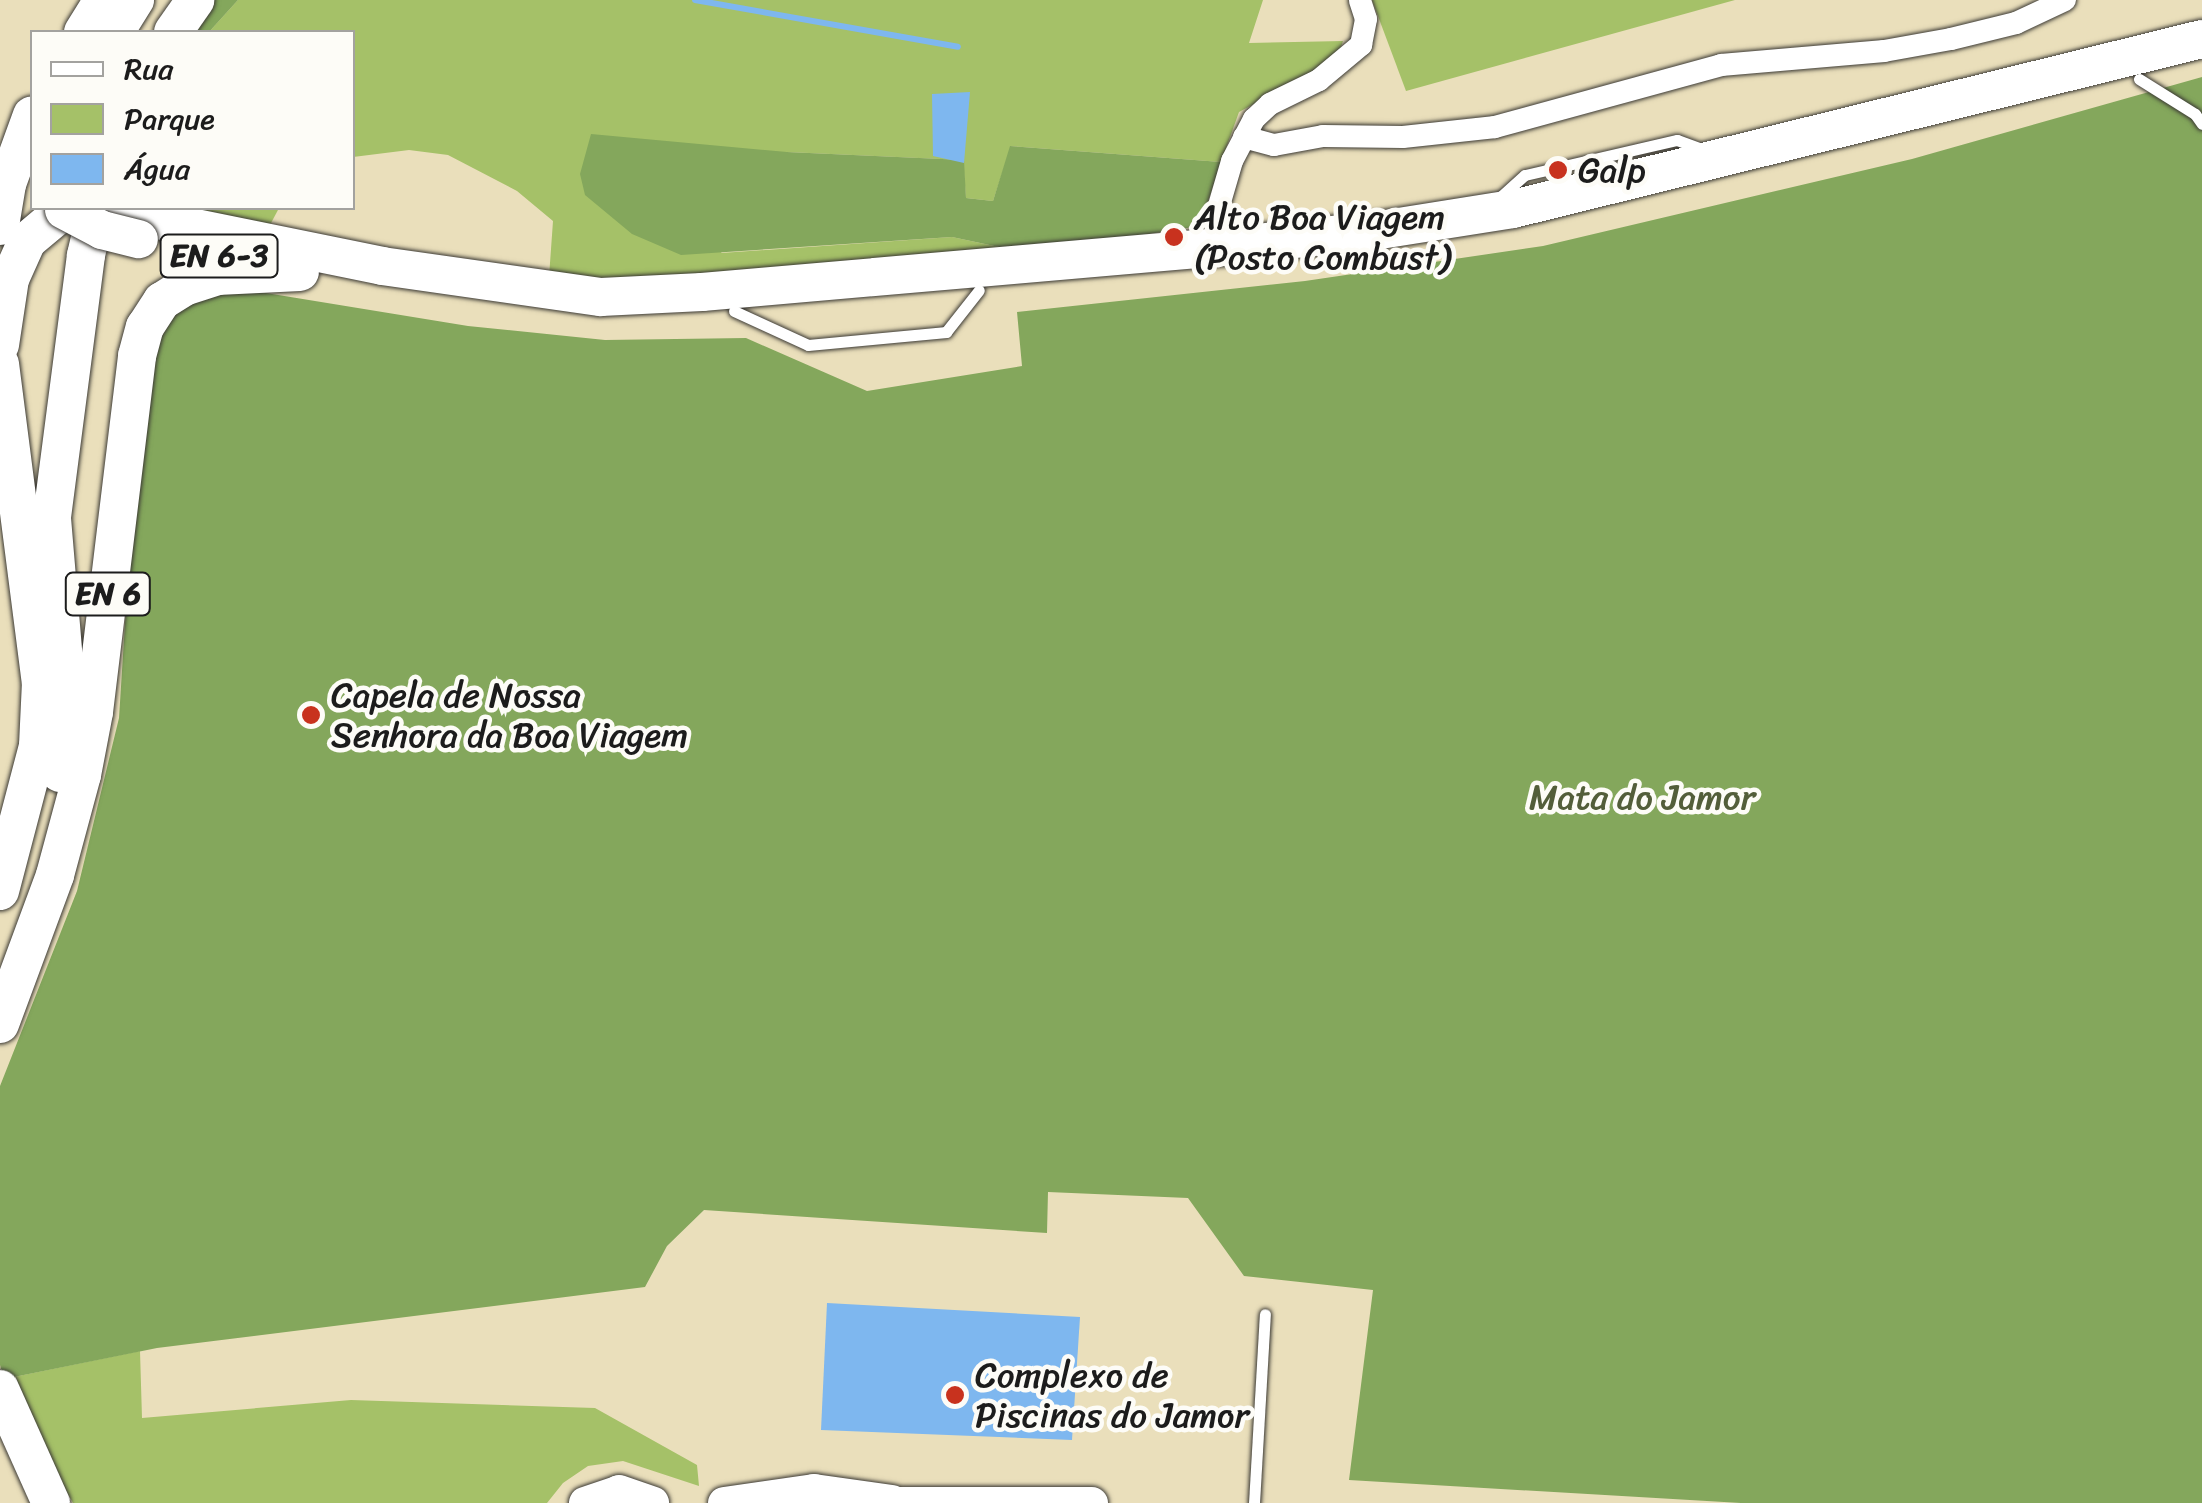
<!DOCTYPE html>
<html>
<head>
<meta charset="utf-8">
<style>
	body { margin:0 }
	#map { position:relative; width:2202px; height:1503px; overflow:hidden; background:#eadfbb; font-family:Sriracha,sans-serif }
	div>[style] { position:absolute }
	.green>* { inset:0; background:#a5c168 }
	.forest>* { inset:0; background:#84a75c }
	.water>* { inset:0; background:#7eb7ef }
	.stream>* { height:6px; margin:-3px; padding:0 3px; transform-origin:3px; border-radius:3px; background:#7eb7ef }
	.roads { filter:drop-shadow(0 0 2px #3b3934) drop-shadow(0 0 2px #3b3934) }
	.lane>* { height:11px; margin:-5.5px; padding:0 5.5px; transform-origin:5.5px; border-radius:5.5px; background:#fff }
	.street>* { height:22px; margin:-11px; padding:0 11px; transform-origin:11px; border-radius:11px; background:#fff }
	.secondary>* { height:32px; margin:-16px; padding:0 16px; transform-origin:16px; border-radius:16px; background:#fff }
	.primary>* { height:38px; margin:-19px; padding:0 19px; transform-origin:19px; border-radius:19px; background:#fff }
	.bridges { filter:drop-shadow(0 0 2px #3b3934) drop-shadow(0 0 2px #3b3934) }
	.primary-bridge>* { height:38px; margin:-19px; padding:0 19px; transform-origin:19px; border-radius:19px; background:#fff }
	.dots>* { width:28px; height:28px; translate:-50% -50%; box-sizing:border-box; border:5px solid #fdfcf7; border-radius:50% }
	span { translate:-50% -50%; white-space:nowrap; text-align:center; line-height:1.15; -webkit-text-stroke:9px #fdfcf7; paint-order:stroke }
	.shield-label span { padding:2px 8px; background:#fdfcf7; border:2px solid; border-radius:8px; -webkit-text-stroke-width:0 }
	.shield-label { font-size:32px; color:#1c1c1c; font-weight:700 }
	.poi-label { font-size:35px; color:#1c1c1c }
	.left { translate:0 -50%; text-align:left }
	.park-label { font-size:35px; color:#535e3a }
	.legend { position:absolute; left:30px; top:30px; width:325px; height:180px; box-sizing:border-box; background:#fdfcf7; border:2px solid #a3a29f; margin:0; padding:12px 18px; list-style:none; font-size:30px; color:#1c1c1c }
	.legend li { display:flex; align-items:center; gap:20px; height:50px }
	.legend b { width:50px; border:2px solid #a3a29f }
</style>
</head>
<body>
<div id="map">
	<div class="green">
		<div style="clip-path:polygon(238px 0,1263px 0,1249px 43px,1343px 41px,1337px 59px,1239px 112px,1221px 162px,1011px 146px,993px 201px,966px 198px,963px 160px,787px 152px,721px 253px,952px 237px,1027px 253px,640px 283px,549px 277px,553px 221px,517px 191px,448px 155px,409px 150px,353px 157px,352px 32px,209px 32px)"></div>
		<div style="clip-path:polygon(1372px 0,1735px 0,1406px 91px)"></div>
		<div style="clip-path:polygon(172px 208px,279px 208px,270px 225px)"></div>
		<div style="clip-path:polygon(140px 1351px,142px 1418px,351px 1400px,595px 1408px,697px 1465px,699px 1486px,623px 1461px,588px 1466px,563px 1483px,547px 1503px,73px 1503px,4px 1379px)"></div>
	</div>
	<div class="forest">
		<div style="clip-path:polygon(212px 0,238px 0,209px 32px,190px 32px)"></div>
		<div style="clip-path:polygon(2202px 77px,2202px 1503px,1741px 1503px,1349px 1480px,1373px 1290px,1244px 1276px,1188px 1198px,1048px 1192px,1047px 1233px,704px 1210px,667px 1246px,645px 1287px,157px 1348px,4px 1379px,0 1365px,0 1086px,77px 891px,119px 718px,131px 529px,158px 325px,207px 293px,266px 293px,468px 326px,605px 340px,746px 338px,867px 391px,1022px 366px,1017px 312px,1305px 281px,1543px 246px,1912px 159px)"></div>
		<div style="clip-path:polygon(591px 134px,787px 152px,964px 160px,966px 198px,993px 201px,1010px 146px,1221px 162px,1200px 226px,1027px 253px,952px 237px,681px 255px,632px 234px,585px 195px,580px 174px)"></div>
	</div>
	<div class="water">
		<div style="clip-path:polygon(970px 92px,964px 163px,933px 156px,932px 94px)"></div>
		<div style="clip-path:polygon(827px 1303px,1080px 1317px,1072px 1440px,821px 1430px)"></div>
	</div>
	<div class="stream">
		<div style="left:695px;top:0;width:267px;rotate:10.1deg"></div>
	</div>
	<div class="roads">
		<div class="lane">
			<div style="left:2139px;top:79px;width:66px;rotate:32deg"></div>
			<div style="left:2195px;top:114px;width:12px;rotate:55deg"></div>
			<div style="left:1498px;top:199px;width:36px;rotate:-42deg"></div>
			<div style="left:1525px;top:175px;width:156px;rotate:-13deg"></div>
			<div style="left:1677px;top:140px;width:29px;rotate:20deg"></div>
			<div style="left:734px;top:311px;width:81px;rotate:24.7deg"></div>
			<div style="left:808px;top:345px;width:139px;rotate:-5.4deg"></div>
			<div style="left:946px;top:332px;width:53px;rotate:-51.8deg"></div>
			<div style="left:1254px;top:1503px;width:189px;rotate:-86.7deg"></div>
		</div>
		<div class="street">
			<div style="left:1244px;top:137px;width:31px;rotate:15deg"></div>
			<div style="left:1274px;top:145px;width:50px;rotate:-10.4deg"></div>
			<div style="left:1323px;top:136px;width:80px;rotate:0.7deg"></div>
			<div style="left:1403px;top:137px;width:93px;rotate:-6.2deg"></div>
			<div style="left:1495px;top:127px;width:234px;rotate:-15.3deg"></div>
			<div style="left:1721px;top:65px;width:164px;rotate:-4.9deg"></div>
			<div style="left:1884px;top:51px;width:68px;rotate:-10.2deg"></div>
			<div style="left:1951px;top:39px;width:67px;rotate:-13.8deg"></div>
			<div style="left:2016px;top:23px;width:54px;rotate:-25.1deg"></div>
			<div style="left:1220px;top:247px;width:38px;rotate:-93deg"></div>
			<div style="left:1218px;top:209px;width:50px;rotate:-73.7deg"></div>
			<div style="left:1232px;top:161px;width:47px;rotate:-62.4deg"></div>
			<div style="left:1254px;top:119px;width:22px;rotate:-43deg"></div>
			<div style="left:1270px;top:104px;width:55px;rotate:-26.1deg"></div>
			<div style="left:1319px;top:80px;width:55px;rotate:-39.8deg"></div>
			<div style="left:1361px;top:45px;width:26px;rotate:-79deg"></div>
			<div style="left:1366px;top:19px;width:20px;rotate:-108deg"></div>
		</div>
		<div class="secondary">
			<div style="left:585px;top:1503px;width:36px;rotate:-19deg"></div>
			<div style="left:619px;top:1491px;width:36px;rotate:19deg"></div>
			<div style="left:724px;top:1503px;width:91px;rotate:-8.2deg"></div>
			<div style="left:814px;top:1490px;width:79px;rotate:8deg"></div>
			<div style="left:875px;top:1503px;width:217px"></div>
		</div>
		<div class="primary">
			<div style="left:83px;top:32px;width:38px;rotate:-58deg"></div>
			<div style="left:115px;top:32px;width:38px;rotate:-58deg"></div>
			<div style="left:173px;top:32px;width:39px;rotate:-55deg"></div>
			<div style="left:118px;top:208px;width:31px;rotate:19deg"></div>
			<div style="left:147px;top:218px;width:240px;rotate:11.5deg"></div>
			<div style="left:382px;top:266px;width:221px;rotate:8.1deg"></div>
			<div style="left:601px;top:297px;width:101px;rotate:-2.8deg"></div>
			<div style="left:702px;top:292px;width:520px;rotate:-4.96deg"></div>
			<div style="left:1220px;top:247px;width:161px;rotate:-6.1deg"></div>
			<div style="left:1380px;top:230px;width:135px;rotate:-9deg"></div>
			<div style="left:1513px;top:209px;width:710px;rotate:-13.86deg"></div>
			<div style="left:0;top:226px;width:43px;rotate:-80.5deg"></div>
			<div style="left:7px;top:184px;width:73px;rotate:-70.1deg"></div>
			<div style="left:0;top:345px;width:67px;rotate:-81.4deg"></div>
			<div style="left:10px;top:279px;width:42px;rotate:-65.9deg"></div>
			<div style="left:27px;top:241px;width:48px;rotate:-40deg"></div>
			<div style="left:64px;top:210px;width:21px;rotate:-5deg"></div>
			<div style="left:0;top:364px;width:321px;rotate:82.7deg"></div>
			<div style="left:41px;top:682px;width:64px;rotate:92.7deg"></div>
			<div style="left:38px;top:746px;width:150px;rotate:104.7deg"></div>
			<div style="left:60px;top:773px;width:76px;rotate:-84.7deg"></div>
			<div style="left:67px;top:697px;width:181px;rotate:-94.8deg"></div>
			<div style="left:52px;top:517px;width:264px;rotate:-82.6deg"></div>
			<div style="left:86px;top:255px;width:48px;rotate:-76.8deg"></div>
			<div style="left:0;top:1024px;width:159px;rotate:-69.7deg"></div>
			<div style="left:55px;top:875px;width:104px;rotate:-74.9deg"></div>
			<div style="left:82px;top:775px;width:64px;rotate:-79.2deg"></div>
			<div style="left:94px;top:712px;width:359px;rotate:-83.1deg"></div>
			<div style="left:137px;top:356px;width:30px;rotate:-75deg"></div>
			<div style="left:145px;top:327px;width:31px;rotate:-57deg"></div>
			<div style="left:162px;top:301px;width:26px;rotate:-32deg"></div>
			<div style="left:184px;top:287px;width:35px;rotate:-18deg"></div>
			<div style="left:217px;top:276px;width:83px;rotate:-2.8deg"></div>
			<div style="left:0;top:1389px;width:125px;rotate:65.9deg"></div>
		</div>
	</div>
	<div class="bridges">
		<div class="primary-bridge">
			<div style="left:64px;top:210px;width:43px;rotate:27.8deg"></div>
			<div style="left:102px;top:230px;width:38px;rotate:14deg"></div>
		</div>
	</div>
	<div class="dots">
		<div style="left:1558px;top:170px;background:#c8321e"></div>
		<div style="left:1174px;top:237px;background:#c8321e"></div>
		<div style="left:311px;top:715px;background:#c8321e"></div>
		<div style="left:955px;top:1395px;background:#c8321e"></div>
	</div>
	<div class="shield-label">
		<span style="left:219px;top:256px">EN 6-3</span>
		<span style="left:108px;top:594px">EN 6</span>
	</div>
	<div class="poi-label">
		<span class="left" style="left:1578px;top:170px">Galp</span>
		<span class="left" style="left:1194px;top:237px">Alto Boa Viagem<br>(Posto Combust)</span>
		<span class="left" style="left:331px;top:715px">Capela de Nossa<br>Senhora da Boa Viagem</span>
		<span class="left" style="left:975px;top:1395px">Complexo de<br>Piscinas do Jamor</span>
	</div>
	<div class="park-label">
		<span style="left:1642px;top:797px">Mata do Jamor</span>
	</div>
	<ul class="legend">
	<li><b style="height:12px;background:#fff"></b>Rua</li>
	<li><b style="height:28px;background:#a5c168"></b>Parque</li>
	<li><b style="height:28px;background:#7eb7ef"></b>Água</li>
	</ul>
</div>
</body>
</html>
